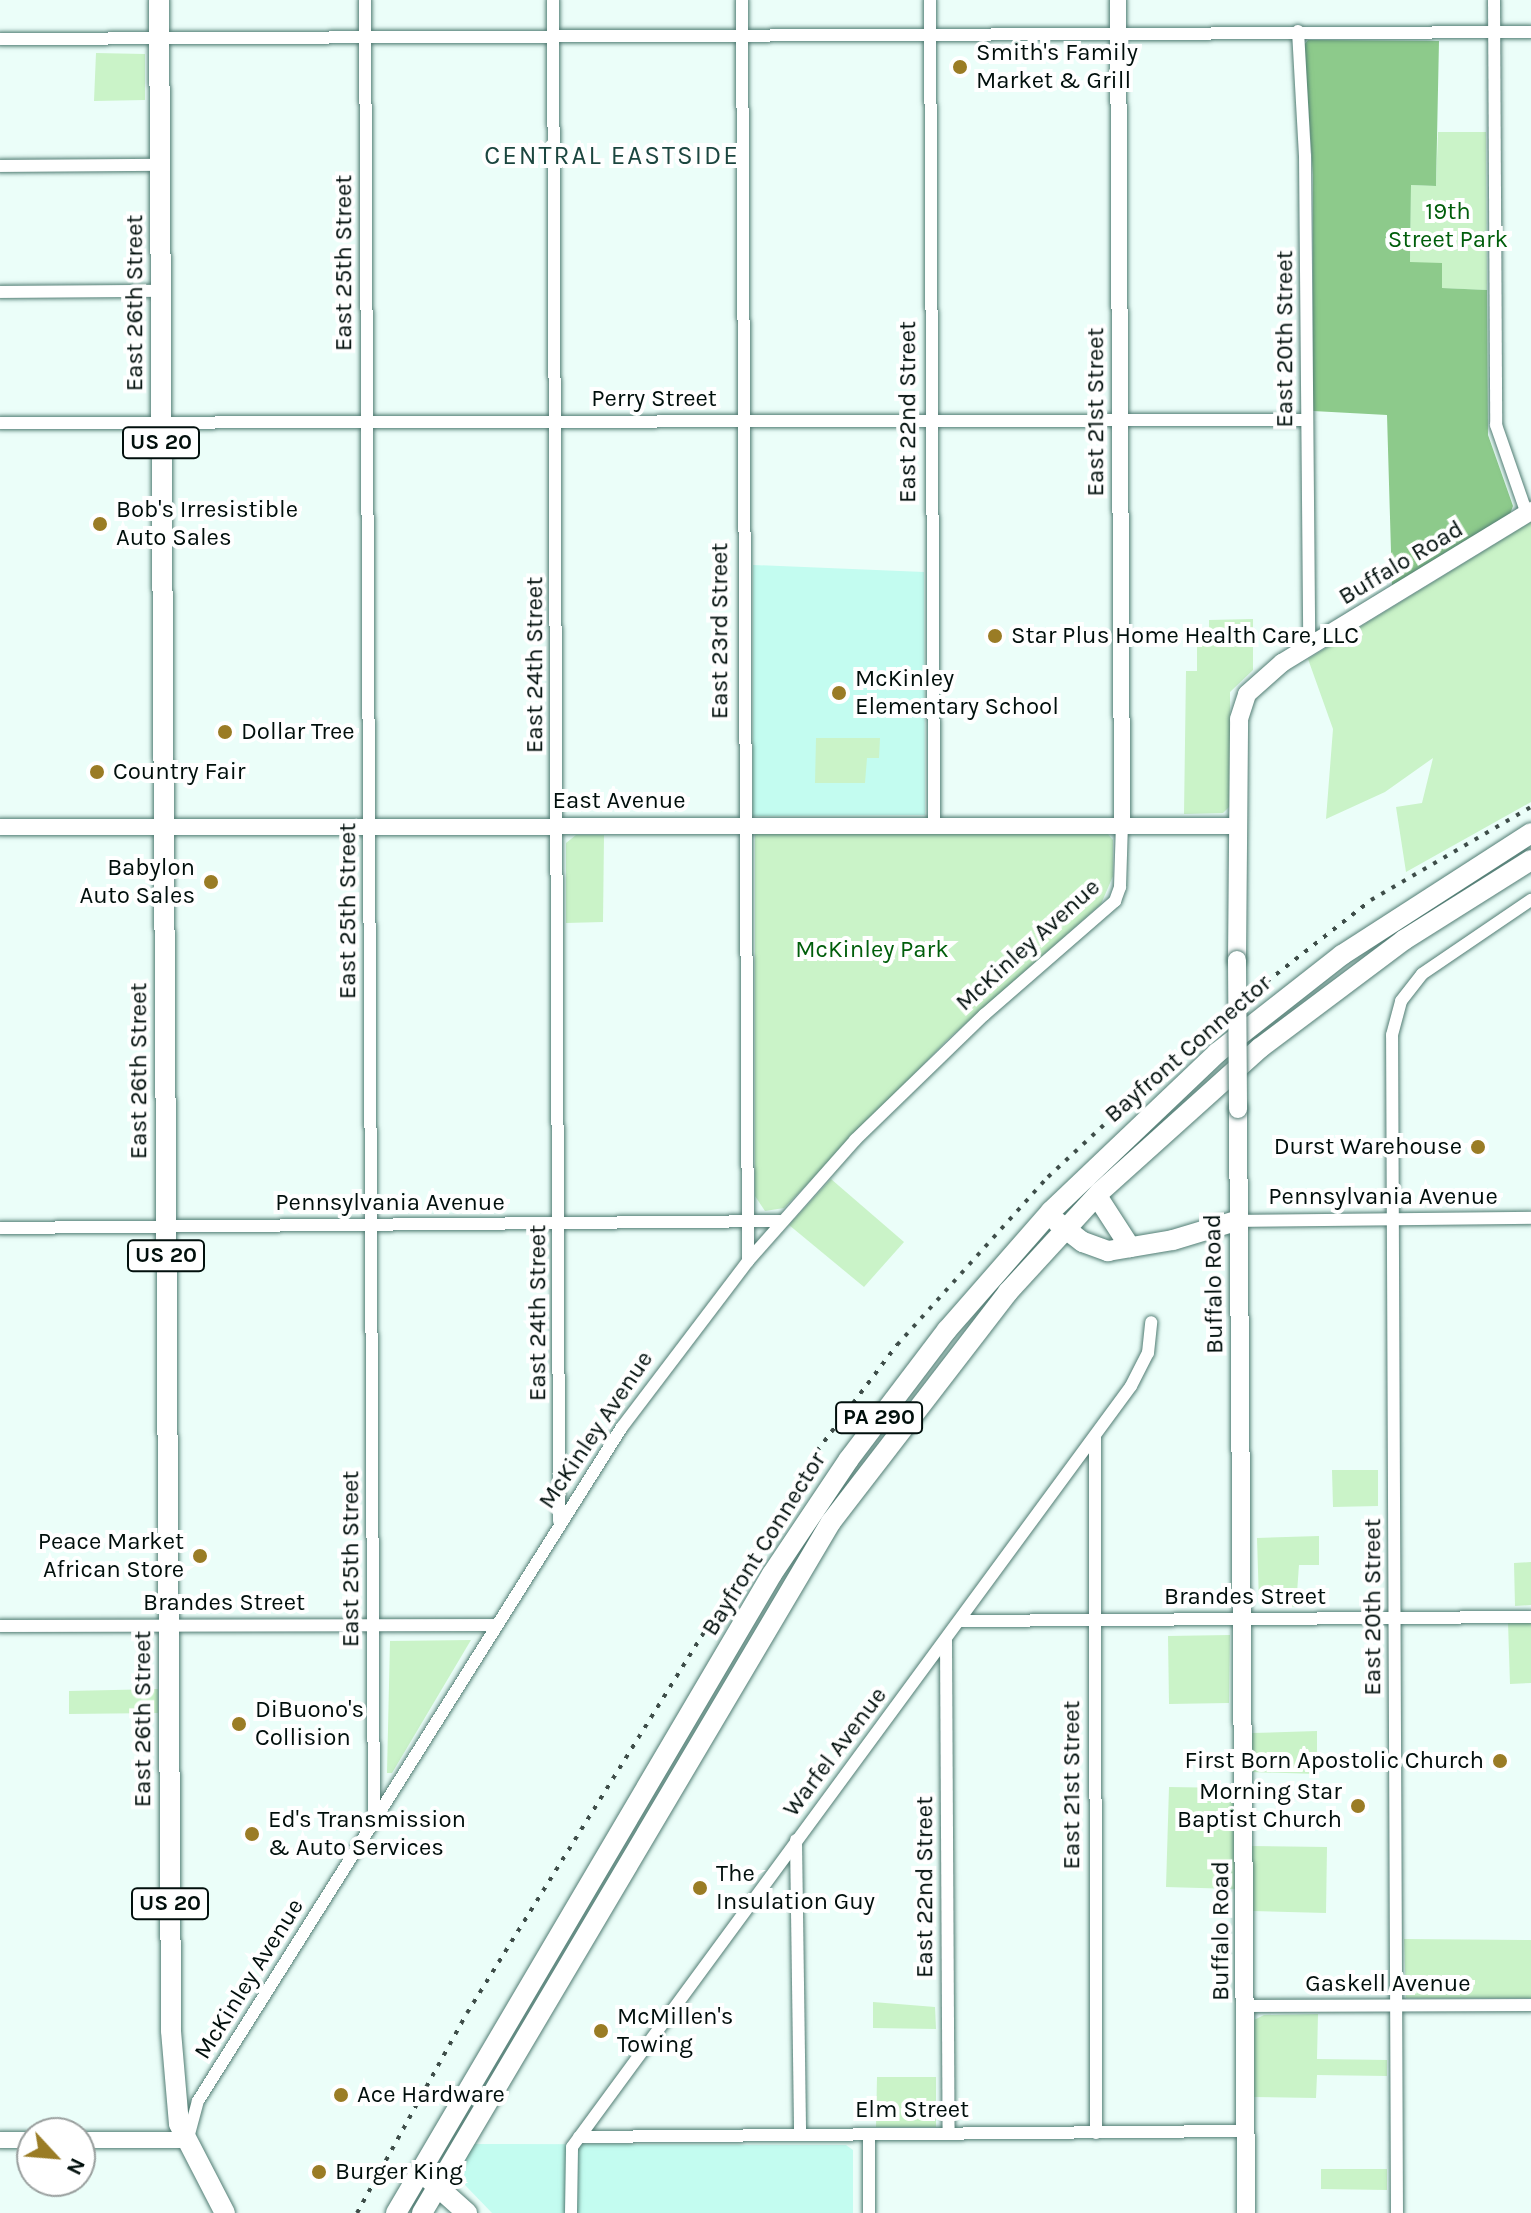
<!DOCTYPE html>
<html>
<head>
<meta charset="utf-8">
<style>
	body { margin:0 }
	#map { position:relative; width:1531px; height:2213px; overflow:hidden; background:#ebfef9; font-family:Karla,sans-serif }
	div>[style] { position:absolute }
	.built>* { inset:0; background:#c3fcf0 }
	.green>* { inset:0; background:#caf3c8 }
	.forest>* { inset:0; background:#8dca8b }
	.roads { filter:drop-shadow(0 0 2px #517c73) drop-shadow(0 0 2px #517c73) }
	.minor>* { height:12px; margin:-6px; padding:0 6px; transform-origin:6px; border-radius:6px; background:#fff }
	.tertiary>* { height:16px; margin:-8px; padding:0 8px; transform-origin:8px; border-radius:8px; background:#fff }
	.secondary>* { height:18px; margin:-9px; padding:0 9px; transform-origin:9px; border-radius:9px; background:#fff }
	.primary>* { height:20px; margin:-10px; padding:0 10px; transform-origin:10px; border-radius:10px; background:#fff }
	.trunk>* { height:20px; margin:-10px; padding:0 10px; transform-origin:10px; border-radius:10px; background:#fff }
	.rail>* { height:4px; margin-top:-2px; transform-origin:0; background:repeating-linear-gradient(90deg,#3e4d49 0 4px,transparent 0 12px) }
	.bridges { filter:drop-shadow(0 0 2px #517c73) drop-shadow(0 0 2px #517c73) }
	.secondary-bridge>* { height:18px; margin:-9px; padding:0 9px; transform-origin:9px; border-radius:9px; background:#fff }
	.dots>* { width:22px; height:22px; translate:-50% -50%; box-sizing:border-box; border:4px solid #fff; border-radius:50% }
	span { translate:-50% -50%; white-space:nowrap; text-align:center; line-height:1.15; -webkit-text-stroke:8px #fff; paint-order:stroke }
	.shield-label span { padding:2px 6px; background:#fff; border:2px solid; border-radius:6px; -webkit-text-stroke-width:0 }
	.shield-label { font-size:22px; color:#010f0c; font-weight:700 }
	.poi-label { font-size:24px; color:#010f0c }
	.left { translate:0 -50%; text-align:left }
	.right { translate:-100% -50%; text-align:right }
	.park-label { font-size:24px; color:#005e0b }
	.street-label { font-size:24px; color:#010f0c }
	.neighbourhood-label { font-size:26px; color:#1b463f; letter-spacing:2px }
	.north { position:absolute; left:16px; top:2117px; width:80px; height:80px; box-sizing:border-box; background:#fff; border:2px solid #999f9e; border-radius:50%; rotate:116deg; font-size:22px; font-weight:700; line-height:32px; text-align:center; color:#010f0c }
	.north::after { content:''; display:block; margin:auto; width:28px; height:36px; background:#9a7c25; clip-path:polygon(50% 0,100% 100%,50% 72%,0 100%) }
</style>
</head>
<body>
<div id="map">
	<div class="built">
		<div style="clip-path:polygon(753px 565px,924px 572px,925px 815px,753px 816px)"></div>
		<div style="clip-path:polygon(473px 2144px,846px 2145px,853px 2150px,853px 2213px,492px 2213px,463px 2183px,463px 2160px)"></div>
	</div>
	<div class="green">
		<div style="clip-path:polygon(96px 53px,145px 54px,145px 100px,94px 101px)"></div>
		<div style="clip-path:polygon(1438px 132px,1486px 132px,1487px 290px,1441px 288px,1410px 263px,1411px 185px,1436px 186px)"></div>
		<div style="clip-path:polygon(1531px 522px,1531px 802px,1406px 872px,1396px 807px,1422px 803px,1433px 758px,1385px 792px,1326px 819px,1333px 729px,1308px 659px)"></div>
		<div style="clip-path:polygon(1253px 619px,1253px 670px,1230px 692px,1231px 805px,1223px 813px,1184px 814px,1186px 671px,1197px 671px,1197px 635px,1209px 635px,1209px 620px)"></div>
		<div style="clip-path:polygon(816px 738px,880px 738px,879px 758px,867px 758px,865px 783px,815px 783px)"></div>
		<div style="clip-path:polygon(1107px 833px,1113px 840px,1113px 876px,1101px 904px,947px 1040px,784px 1208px,765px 1211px,755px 1196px,755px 834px)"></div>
		<div style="clip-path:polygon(576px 835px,604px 835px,603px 922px,566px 923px,566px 843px)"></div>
		<div style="clip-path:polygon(831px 1179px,904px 1242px,864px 1287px,789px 1225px)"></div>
		<div style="clip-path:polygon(1332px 1470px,1378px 1470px,1378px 1506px,1333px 1507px)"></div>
		<div style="clip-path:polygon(1319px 1536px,1319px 1565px,1299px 1565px,1296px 1607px,1259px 1603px,1257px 1538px)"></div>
		<div style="clip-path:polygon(1531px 1562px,1531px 1605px,1515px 1606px,1514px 1563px)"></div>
		<div style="clip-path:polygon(1531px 1621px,1531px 1683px,1510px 1684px,1508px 1622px)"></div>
		<div style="clip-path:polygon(1230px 1635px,1229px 1703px,1169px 1704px,1168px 1636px)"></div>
		<div style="clip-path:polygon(471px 1640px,392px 1773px,387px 1773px,390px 1641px)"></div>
		<div style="clip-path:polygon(158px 1689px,158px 1713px,69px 1714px,69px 1691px)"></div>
		<div style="clip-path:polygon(1317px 1731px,1317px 1774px,1251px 1772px,1252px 1733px)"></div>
		<div style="clip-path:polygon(1169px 1787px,1234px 1788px,1235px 1889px,1166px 1887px)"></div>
		<div style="clip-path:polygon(1251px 1846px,1327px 1847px,1326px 1913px,1252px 1911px)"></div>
		<div style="clip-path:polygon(1404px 1939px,1531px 1940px,1531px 1998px,1406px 1998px)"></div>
		<div style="clip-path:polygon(873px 2002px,935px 2007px,936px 2029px,873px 2028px)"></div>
		<div style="clip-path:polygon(1318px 2014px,1317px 2059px,1387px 2060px,1387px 2076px,1317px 2075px,1316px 2098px,1252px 2097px,1254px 2020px,1264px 2015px)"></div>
		<div style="clip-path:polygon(877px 2077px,936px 2077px,936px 2127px,876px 2127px)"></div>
		<div style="clip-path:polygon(1321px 2169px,1387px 2169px,1387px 2190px,1321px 2189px)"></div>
	</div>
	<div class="forest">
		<div style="clip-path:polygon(1439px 41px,1436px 186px,1411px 185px,1410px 262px,1442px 263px,1442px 288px,1487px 290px,1488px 435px,1513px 506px,1510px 514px,1392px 586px,1387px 415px,1313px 411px,1313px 175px,1304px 45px,1308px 40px)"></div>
	</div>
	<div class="roads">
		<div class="minor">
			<div style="left:365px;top:0;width:1822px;rotate:89.72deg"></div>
			<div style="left:553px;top:0;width:1521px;rotate:89.77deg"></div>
			<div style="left:742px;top:0;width:1261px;rotate:89.73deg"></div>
			<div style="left:930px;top:0;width:824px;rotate:89.72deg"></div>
			<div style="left:1494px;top:0;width:425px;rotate:89.7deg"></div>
			<div style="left:1496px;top:425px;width:94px;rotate:70.8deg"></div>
			<div style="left:1298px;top:31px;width:125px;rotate:86.8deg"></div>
			<div style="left:1305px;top:156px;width:491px;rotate:89.5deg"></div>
			<div style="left:0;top:39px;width:1531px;rotate:-0.26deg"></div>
			<div style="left:0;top:166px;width:160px;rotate:-0.4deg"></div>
			<div style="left:0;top:292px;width:161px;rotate:-0.4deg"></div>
			<div style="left:0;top:423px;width:1307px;rotate:-0.13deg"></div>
			<div style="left:1236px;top:1221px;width:295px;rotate:-0.6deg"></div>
			<div style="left:0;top:1228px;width:781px;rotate:-0.51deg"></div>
			<div style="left:1095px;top:1437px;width:696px;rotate:89.92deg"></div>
			<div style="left:960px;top:1621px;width:571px;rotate:-0.4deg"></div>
			<div style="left:0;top:1626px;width:496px;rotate:-0.1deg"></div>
			<div style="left:946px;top:1640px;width:494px;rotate:89.7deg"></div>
			<div style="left:796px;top:1840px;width:295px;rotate:89.2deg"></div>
			<div style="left:1246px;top:2006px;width:285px;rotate:-0.2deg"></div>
			<div style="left:579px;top:2137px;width:667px;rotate:-0.52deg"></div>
			<div style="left:188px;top:2138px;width:38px;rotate:-75deg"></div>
			<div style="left:198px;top:2101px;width:796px;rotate:-57.83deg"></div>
			<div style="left:622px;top:1427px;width:208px;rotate:-52.8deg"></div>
			<div style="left:748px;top:1261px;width:162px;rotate:-48.5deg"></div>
			<div style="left:855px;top:1140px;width:180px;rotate:-44.1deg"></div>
			<div style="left:984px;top:1015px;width:174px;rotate:-41deg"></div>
			<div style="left:1115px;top:901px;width:15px;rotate:-70deg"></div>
			<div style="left:1120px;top:887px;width:63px;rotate:-88.2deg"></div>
			<div style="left:571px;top:2213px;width:66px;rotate:-89.1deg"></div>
			<div style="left:572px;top:2147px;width:944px;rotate:-53.7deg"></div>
			<div style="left:1131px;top:1386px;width:37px;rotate:-63deg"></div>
			<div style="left:1148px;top:1353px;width:31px;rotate:-84deg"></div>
			<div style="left:869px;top:2213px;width:78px;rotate:-90deg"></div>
			<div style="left:1397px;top:2213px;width:1178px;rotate:-90.24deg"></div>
			<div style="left:1392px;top:1035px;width:35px;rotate:-75deg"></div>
			<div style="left:1401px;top:1001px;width:34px;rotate:-52deg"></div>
			<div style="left:1422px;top:974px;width:132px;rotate:-34.2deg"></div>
		</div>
		<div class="tertiary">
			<div style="left:1118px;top:0;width:824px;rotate:89.72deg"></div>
			<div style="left:0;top:827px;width:1239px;rotate:-0.05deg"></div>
			<div style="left:0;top:2140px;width:32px"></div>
			<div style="left:80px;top:2140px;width:107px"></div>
		</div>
		<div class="secondary">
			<div style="left:1237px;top:960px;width:241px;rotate:-89.5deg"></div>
			<div style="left:1239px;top:719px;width:26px;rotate:-72deg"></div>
			<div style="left:1247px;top:694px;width:47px;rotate:-41.5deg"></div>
			<div style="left:1282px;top:663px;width:292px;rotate:-31.4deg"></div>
			<div style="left:1238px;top:1109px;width:1104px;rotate:89.58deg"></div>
		</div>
		<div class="primary">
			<div style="left:159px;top:0;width:2031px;rotate:89.66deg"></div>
			<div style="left:171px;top:2031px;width:93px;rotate:85.1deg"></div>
			<div style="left:179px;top:2124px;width:100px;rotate:62.7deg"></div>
		</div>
		<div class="trunk">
			<div style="left:1097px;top:1196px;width:61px;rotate:57.1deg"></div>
			<div style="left:1057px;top:1222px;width:33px;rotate:38deg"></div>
			<div style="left:1083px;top:1242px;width:27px;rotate:20deg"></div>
			<div style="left:1108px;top:1251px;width:66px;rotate:-9.6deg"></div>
			<div style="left:1173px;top:1240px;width:66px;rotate:-16.8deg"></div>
			<div style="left:429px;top:2179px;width:51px;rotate:41.8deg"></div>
			<div style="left:396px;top:2213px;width:741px;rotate:-59.53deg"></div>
			<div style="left:772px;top:1574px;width:138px;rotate:-56.2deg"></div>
			<div style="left:849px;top:1459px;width:162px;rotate:-52.8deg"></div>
			<div style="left:947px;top:1330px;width:158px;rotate:-48.8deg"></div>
			<div style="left:1051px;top:1211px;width:229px;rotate:-43.6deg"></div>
			<div style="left:1217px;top:1053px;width:159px;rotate:-38.1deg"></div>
			<div style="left:1342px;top:955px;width:225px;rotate:-32.8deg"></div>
			<div style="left:422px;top:2213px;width:803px;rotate:-59.38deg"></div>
			<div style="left:831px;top:1522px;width:290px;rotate:-52.4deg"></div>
			<div style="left:1008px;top:1292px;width:136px;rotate:-47.4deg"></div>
			<div style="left:1100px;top:1192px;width:215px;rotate:-42deg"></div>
			<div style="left:1260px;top:1048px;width:180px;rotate:-36.9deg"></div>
			<div style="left:1404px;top:940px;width:150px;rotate:-32.2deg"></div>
		</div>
	</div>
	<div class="rail">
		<div style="left:357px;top:2213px;width:228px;rotate:-61.2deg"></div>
		<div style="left:467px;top:2013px;width:662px;rotate:-58.09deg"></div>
		<div style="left:817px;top:1451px;width:133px;rotate:-53deg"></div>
		<div style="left:897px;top:1345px;width:226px;rotate:-48.1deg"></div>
		<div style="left:1048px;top:1177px;width:221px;rotate:-43deg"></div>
		<div style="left:1210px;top:1026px;width:204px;rotate:-38deg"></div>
		<div style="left:1371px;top:900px;width:185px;rotate:-30.2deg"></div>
	</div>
	<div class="bridges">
		<div class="secondary-bridge">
			<div style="left:1237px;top:960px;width:149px;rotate:89.6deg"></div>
		</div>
	</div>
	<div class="dots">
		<div style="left:960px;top:67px;background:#9a7c25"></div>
		<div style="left:100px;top:524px;background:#9a7c25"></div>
		<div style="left:995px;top:636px;background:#9a7c25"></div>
		<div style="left:839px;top:693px;background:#9a7c25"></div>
		<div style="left:225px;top:732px;background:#9a7c25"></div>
		<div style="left:97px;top:772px;background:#9a7c25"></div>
		<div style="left:211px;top:882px;background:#9a7c25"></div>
		<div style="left:1478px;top:1147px;background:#9a7c25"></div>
		<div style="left:200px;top:1556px;background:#9a7c25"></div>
		<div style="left:239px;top:1724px;background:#9a7c25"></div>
		<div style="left:1500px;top:1761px;background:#9a7c25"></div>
		<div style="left:1358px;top:1806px;background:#9a7c25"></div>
		<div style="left:252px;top:1834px;background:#9a7c25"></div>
		<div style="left:700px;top:1888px;background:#9a7c25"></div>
		<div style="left:601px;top:2031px;background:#9a7c25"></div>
		<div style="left:341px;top:2095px;background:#9a7c25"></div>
		<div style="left:319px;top:2172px;background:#9a7c25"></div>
	</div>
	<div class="shield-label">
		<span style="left:161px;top:443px">US 20</span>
		<span style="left:166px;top:1256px">US 20</span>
		<span style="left:879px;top:1418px">PA 290</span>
		<span style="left:170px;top:1904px">US 20</span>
	</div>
	<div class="poi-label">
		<span class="left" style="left:976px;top:67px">Smith's Family<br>Market &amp; Grill</span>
		<span class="left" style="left:116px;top:524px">Bob's Irresistible<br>Auto Sales</span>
		<span class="left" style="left:1011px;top:636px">Star Plus Home Health Care, LLC</span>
		<span class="left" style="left:855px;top:693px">McKinley<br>Elementary School</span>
		<span class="left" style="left:241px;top:732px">Dollar Tree</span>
		<span class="left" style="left:113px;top:772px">Country Fair</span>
		<span class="right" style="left:195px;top:882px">Babylon<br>Auto Sales</span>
		<span class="right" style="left:1462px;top:1147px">Durst Warehouse</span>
		<span class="right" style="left:184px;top:1556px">Peace Market<br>African Store</span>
		<span class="left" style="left:255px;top:1724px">DiBuono's<br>Collision</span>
		<span class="right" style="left:1484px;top:1761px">First Born Apostolic Church</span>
		<span class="right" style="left:1342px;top:1806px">Morning Star<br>Baptist Church</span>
		<span class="left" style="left:268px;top:1834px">Ed's Transmission<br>&amp; Auto Services</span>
		<span class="left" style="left:716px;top:1888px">The<br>Insulation Guy</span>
		<span class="left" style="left:617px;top:2031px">McMillen's<br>Towing</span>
		<span class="left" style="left:357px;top:2095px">Ace Hardware</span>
		<span class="left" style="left:335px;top:2172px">Burger King</span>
	</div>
	<div class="park-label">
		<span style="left:1448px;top:226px">19th<br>Street Park</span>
		<span style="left:872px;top:950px">McKinley Park</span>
	</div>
	<div class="street-label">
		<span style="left:344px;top:263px;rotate:-90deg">East 25th Street</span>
		<span style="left:135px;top:303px;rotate:-90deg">East 26th Street</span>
		<span style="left:1285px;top:339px;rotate:-90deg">East 20th Street</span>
		<span style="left:654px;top:399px">Perry Street</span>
		<span style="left:908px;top:412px;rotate:-90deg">East 22nd Street</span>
		<span style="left:1096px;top:412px;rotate:-90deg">East 21st Street</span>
		<span style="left:1401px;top:563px;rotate:-31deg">Buffalo Road</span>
		<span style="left:720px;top:631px;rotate:-90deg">East 23rd Street</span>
		<span style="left:535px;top:665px;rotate:-90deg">East 24th Street</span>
		<span style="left:619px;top:801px">East Avenue</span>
		<span style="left:348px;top:911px;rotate:-90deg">East 25th Street</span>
		<span style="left:1028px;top:945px;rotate:-42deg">McKinley Avenue</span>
		<span style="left:1188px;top:1049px;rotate:-41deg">Bayfront Connector</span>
		<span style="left:139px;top:1071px;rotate:-90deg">East 26th Street</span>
		<span style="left:1383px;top:1197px">Pennsylvania Avenue</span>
		<span style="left:390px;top:1203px">Pennsylvania Avenue</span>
		<span style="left:1214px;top:1284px;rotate:-91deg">Buffalo Road</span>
		<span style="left:538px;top:1313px;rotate:-90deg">East 24th Street</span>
		<span style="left:596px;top:1430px;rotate:-56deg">McKinley Avenue</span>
		<span style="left:764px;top:1544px;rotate:-58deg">Bayfront Connector</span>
		<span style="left:351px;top:1559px;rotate:-90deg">East 25th Street</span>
		<span style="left:1245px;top:1597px">Brandes Street</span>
		<span style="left:224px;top:1603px">Brandes Street</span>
		<span style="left:1373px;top:1607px;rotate:-90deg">East 20th Street</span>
		<span style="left:143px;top:1719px;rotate:-90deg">East 26th Street</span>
		<span style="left:835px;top:1752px;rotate:-53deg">Warfel Avenue</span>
		<span style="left:1072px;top:1785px;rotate:-90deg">East 21st Street</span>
		<span style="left:925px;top:1887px;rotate:-90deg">East 22nd Street</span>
		<span style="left:1221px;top:1931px;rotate:-90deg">Buffalo Road</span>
		<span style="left:249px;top:1979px;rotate:-58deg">McKinley Avenue</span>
		<span style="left:1388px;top:1984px">Gaskell Avenue</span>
		<span style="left:912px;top:2110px">Elm Street</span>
	</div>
	<div class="neighbourhood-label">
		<span style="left:612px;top:156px">CENTRAL EASTSIDE</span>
	</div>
	<div class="north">N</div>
</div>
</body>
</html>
